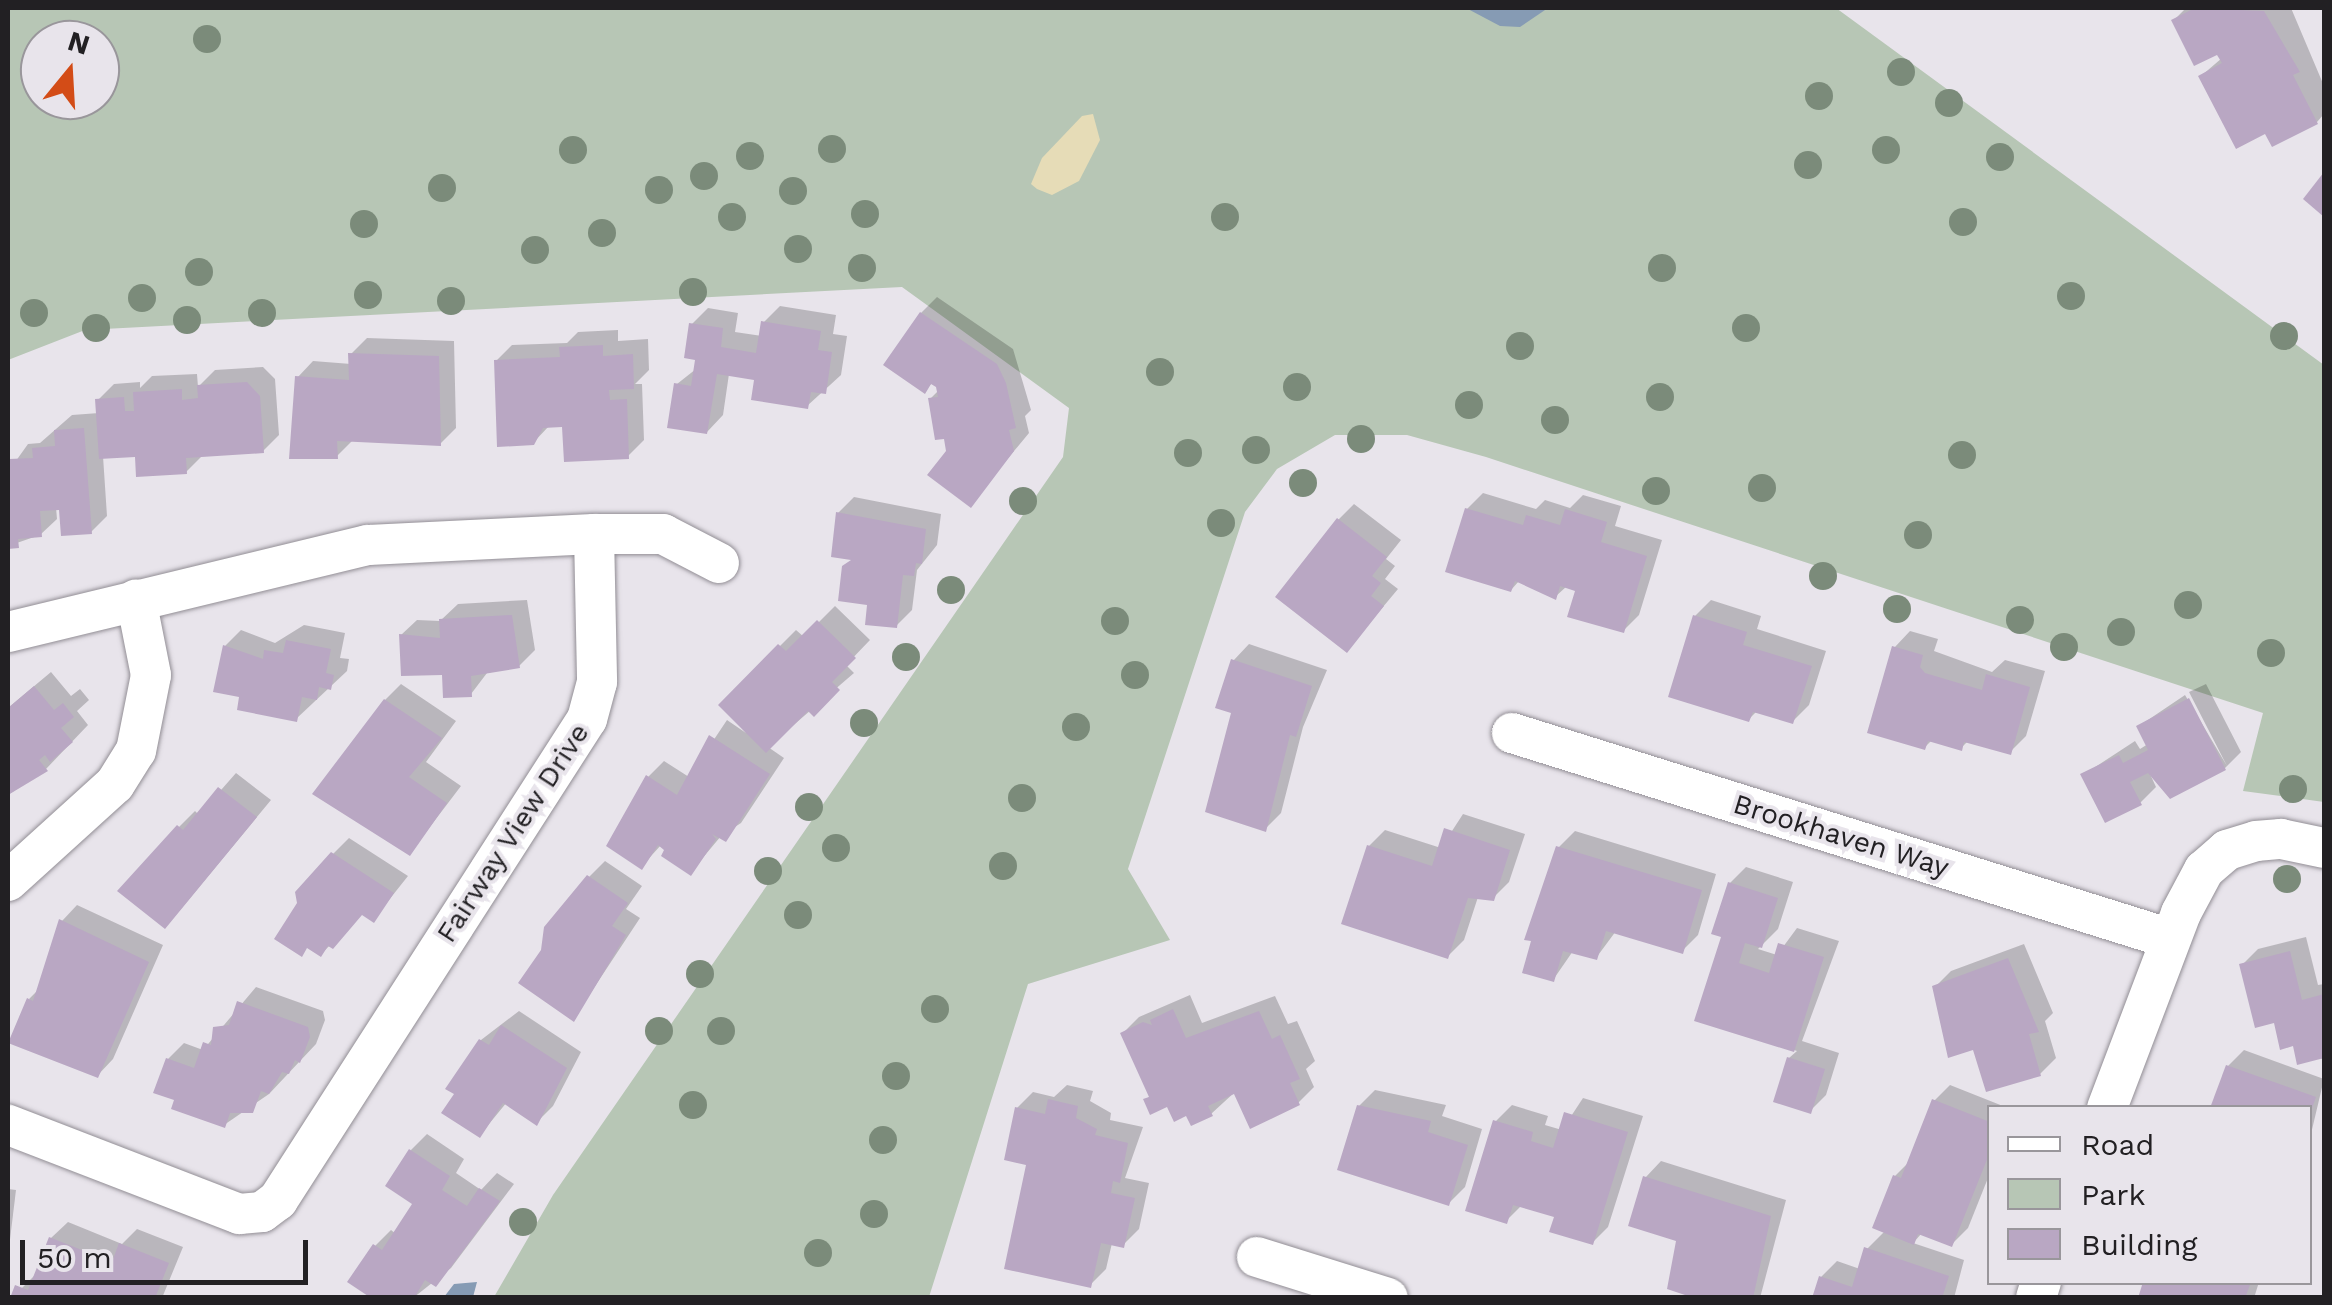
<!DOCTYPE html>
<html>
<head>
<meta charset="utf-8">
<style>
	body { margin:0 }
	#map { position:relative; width:2332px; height:1305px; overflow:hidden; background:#e8e4eb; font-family:"Work Sans",sans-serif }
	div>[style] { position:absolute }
	.green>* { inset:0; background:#b7c6b5 }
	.sand>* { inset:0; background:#e6dcb7 }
	.water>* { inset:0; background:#869bb4 }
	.shadow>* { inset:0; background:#0003 }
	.building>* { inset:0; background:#b9a7c3 }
	.roads { filter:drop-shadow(0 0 2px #928e95) drop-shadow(0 0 2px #928e95) }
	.minor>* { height:40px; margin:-20px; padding:0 20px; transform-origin:20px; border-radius:20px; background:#fff }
	.trees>* { width:28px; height:28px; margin:-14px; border-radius:50%; background:#7b8b7a }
	span { translate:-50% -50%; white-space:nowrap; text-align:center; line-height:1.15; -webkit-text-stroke:8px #e8e4eb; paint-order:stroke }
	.street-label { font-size:28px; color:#222023 }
	.frame { position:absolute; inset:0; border:10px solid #222023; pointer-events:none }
	.legend { position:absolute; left:1987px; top:1105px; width:325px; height:180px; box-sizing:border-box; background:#e8e4eb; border:2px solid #99969b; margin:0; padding:12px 18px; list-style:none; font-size:30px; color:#222023 }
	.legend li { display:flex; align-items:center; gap:20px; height:50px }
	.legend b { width:50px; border:2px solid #99969b }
	.north { position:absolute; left:20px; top:20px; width:100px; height:100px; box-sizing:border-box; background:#e8e4eb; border:2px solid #99969b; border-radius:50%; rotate:18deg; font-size:28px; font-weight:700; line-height:40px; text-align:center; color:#222023 }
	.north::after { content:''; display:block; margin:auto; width:35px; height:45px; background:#d34c17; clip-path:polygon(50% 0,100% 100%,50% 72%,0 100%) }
	.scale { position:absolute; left:20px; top:1240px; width:288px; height:45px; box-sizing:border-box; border:5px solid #222023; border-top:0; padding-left:12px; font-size:30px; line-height:35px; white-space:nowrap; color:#222023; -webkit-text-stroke:8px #e8e4eb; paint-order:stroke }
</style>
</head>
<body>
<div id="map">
	<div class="green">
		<div style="clip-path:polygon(evenodd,8px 8px,1836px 8px,2324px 365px,2324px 802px,2243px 791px,2263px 713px,1486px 457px,1407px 435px,1335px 435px,1277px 469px,1245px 512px,1128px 869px,1170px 940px,1028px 984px,929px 1297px,494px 1297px,553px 1195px,1063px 457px,1069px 408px,902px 287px,85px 330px,8px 360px,8px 8px,40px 40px,100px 40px,100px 100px,40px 100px,40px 40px)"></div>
	</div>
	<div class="sand">
		<div style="clip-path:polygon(1093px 114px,1100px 140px,1079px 181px,1052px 195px,1037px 189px,1031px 184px,1042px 158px,1082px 116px)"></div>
	</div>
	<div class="water">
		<div style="clip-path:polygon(1466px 8px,1548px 8px,1520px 27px,1500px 26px)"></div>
		<div style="clip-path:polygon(477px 1282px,473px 1297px,444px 1297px,454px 1284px)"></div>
	</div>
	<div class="shadow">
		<div style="clip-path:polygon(2186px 8px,2291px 8px,2324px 86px,2324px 114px,2317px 122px,2266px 131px,2201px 76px,2222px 58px,2174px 20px)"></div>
		<div style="clip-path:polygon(937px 297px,1013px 349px,1031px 410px,1025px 416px,1029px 433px,970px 504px,930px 399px,939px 390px,933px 382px,924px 391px,921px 313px)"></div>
		<div style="clip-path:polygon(780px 306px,836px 315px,833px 334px,847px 336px,841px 375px,807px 406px,757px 378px,729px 374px,723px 415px,707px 432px,677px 384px,696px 369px,692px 324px,708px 308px,738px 313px,735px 332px,762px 336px,764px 322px)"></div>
		<div style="clip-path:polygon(618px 330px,618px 341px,648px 339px,649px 370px,635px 384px,642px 384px,644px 440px,628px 456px,565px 424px,549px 426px,533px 443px,496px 361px,512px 345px,567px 343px,578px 332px)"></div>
		<div style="clip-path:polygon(367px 338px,454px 341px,456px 428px,440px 444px,354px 439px,337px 456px,297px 378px,313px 361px,351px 364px,351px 354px)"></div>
		<div style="clip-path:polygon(263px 367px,275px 379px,279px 435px,263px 451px,203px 455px,186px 472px,137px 455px,103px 456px,107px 516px,91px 532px,56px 507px,57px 519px,40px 535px,8px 546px,8px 472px,28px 444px,40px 443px,72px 415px,99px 413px,98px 400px,114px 384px,140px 382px,140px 388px,152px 376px,197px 374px,198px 387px,215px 370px)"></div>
		<div style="clip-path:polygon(1483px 493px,1536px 509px,1545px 500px,1570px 508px,1583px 495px,1621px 506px,1615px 526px,1662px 540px,1639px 615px,1623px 631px,1578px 589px,1567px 586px,1555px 597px,1519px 581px,1511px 590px,1467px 509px)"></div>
		<div style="clip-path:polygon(854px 497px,941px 514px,937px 545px,917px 570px,912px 610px,896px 626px,870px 602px,838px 513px)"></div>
		<div style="clip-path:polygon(1354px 504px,1401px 540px,1386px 559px,1395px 566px,1385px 579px,1398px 589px,1347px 650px,1338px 520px)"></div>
		<div style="clip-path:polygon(527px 600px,535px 650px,519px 666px,487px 673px,471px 694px,401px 635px,417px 620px,440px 621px,458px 604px)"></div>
		<div style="clip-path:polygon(1711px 600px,1761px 616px,1757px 629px,1826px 651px,1809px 705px,1793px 721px,1758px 710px,1748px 720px,1695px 616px)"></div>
		<div style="clip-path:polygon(835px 606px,870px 640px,846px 665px,854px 673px,768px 747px,784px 758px,741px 823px,721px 836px,691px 872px,661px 845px,642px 866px,648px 777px,664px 761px,689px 777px,727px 720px,746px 733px,721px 705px,796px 630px,804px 637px)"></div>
		<div style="clip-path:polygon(304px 625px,345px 633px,340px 658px,349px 659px,347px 671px,296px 719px,242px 695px,225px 646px,241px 630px,275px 643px)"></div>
		<div style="clip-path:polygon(1910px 631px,1938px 639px,1934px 651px,1992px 672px,2005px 660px,2045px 671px,2026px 736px,2010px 752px,1968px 741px,1961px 748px,1932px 740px,1925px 747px,1894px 648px)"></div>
		<div style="clip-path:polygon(1249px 644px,1327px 670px,1303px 727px,1281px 813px,1265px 829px,1234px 711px,1233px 661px)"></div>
		<div style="clip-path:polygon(51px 672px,71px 696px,80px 689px,89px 700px,77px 711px,88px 725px,46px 769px,8px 795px,8px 708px)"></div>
		<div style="clip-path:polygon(401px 684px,456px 721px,426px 762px,461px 786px,410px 853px,385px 700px)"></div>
		<div style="clip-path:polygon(2206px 684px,2241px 752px,2225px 768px,2150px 774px,2156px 787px,2140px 803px,2083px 775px,2135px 741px,2140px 749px,2148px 744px,2139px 726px,2185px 695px,2227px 766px,2189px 692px)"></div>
		<div style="clip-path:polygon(236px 773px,271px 800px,180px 910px,179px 827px,195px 811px,199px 815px)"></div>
		<div style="clip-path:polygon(1463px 814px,1525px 834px,1509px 882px,1493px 898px,1478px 897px,1464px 940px,1448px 956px,1369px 846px,1385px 830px,1441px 848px)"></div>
		<div style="clip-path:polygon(1575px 831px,1716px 874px,1698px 935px,1682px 951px,1616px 931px,1596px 958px,1573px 951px,1553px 980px,1534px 940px,1559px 847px)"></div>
		<div style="clip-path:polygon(349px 838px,408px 876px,373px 920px,363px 913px,321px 954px,333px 854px)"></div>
		<div style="clip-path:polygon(605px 861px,642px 886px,626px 909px,640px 918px,574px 1018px,589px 877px)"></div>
		<div style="clip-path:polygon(1746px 867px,1793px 882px,1778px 929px,1758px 949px,1777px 955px,1797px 928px,1839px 941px,1802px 1041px,1839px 1053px,1826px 1095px,1810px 1111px,1789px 1058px,1797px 1051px,1697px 1019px,1724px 935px,1730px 883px)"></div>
		<div style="clip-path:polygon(77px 905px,163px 945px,113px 1059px,97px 1076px,29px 999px,40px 988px,62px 921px)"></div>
		<div style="clip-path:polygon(2306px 937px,2318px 985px,2324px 984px,2324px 1060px,2294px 1043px,2242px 965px,2258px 949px)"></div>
		<div style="clip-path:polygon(2024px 944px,2053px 1013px,2045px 1021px,2056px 1058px,2040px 1074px,1974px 1047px,1935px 987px,1951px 971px)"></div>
		<div style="clip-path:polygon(256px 987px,323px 1011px,325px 1020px,316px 1044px,269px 1094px,224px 1125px,177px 1099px,168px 1059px,184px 1043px,203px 1050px)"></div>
		<div style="clip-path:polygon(1190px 995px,1202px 1023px,1275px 996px,1288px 1024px,1297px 1021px,1315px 1061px,1306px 1069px,1314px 1087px,1298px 1103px,1236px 1091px,1211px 1114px,1146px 1100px,1151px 1095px,1123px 1033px,1139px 1017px)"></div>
		<div style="clip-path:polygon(519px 1011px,581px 1052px,553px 1106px,537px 1122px,507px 1102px,480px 1135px,481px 1040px)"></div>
		<div style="clip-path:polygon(2244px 1050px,2324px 1079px,2310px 1138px,2310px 1108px,2228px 1066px)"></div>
		<div style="clip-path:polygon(1067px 1085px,1093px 1091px,1090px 1101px,1111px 1113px,1110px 1120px,1143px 1127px,1125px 1178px,1149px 1183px,1139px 1229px,1123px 1245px,1112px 1243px,1106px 1269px,1090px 1285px,1029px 1163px,1017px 1108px,1033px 1092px,1054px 1097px)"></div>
		<div style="clip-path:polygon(1950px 1085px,2008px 1108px,1990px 1108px,1990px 1173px,1968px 1228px,1952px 1244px,1922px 1233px,1913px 1243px,1964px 1260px,1954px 1298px,1814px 1298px,1821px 1277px,1837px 1261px,1860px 1269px,1867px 1249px,1885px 1231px,1895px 1176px,1911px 1160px,1934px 1101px)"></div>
		<div style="clip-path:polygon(1375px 1090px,1446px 1105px,1442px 1116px,1482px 1129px,1465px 1187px,1449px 1203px,1359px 1106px)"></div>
		<div style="clip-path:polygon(1583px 1098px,1643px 1116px,1608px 1227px,1592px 1243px,1557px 1215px,1522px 1205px,1506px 1221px,1496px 1121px,1512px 1105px,1548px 1116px,1545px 1125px,1562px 1130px)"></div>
		<div style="clip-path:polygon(427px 1134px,464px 1159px,456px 1173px,481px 1190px,497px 1173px,514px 1184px,451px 1268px,413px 1298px,375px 1246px,391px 1230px,396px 1234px,416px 1203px,411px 1150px)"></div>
		<div style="clip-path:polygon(1661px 1161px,1786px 1200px,1760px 1298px,1703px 1298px,1669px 1287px,1679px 1239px,1645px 1178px)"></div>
		<div style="clip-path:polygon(8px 1189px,16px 1190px,8px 1256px)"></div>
		<div style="clip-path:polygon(68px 1222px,122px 1244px,137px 1229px,183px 1247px,162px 1298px,12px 1298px,38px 1272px,51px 1238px)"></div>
		<div style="clip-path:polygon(2146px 1282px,2259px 1282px,2254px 1298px,2140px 1298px)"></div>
	</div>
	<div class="building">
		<div style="clip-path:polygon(2195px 8px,2264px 11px,2300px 72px,2293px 75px,2318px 124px,2272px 147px,2265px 134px,2236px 149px,2198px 76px,2222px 63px,2217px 55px,2194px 66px,2171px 20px)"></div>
		<div style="clip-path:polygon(2324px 172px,2324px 217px,2303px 199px)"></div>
		<div style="clip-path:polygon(920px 312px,997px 364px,1006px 383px,1016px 428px,1009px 430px,1014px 451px,971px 508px,927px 475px,946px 451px,944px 439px,935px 440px,928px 398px,938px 397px,936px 387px,931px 384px,925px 394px,883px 365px)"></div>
		<div style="clip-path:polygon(761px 321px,821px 331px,818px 350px,832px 352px,826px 394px,811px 392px,808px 409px,751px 400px,754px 380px,717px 374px,707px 434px,667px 428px,674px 383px,691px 386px,695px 360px,684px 358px,689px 323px,723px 328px,721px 347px,756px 353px)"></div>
		<div style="clip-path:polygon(603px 345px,603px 356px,633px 354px,634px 389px,609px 390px,610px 400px,627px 399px,629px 459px,564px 462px,562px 427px,543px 428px,534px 445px,497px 447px,494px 360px,560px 357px,559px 347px)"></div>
		<div style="clip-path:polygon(348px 353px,439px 356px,441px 446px,337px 441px,338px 459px,289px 459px,295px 376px,349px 380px)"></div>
		<div style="clip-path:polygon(247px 382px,260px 396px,264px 453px,186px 458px,187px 474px,136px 477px,135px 457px,99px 459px,95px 399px,124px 397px,125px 411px,134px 411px,133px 392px,182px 389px,182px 400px,198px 398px,197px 385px)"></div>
		<div style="clip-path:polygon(84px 428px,92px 534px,61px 536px,59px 510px,40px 511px,42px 537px,18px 539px,19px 548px,8px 549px,9px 459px,33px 458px,32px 448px,55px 446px,54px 430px)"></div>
		<div style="clip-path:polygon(1465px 508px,1523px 525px,1526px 515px,1560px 525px,1565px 509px,1607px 522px,1601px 542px,1647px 556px,1624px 633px,1567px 617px,1575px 591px,1560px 586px,1556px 600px,1515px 581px,1511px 592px,1445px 572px)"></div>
		<div style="clip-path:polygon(836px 512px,926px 529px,922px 564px,916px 563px,914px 576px,903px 575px,897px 628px,865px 625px,867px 605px,838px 601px,842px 566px,851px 560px,831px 557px)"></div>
		<div style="clip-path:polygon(1337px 518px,1387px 557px,1372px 576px,1381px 583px,1371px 596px,1384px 606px,1347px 653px,1275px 597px)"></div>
		<div style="clip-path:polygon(512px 615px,520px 668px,471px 676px,472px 697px,443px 698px,442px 675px,401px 676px,399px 634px,440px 638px,439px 619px)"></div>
		<div style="clip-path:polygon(1693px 615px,1747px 632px,1743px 645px,1812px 666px,1793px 724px,1753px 712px,1749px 722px,1668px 697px)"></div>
		<div style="clip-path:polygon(817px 620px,856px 658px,832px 682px,840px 690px,814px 717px,808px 711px,766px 753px,718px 705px,778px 644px,786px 651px)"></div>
		<div style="clip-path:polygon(286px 640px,331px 649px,326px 673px,334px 675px,331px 690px,319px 687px,317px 700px,302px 697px,297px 722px,237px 710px,239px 697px,213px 692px,223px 645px,263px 659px,264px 650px,283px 653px)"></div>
		<div style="clip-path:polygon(1892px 646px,1923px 655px,1920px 667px,1925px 673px,1982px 690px,1986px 674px,2030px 687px,2011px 755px,1964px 742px,1962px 751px,1928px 741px,1925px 750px,1867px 733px)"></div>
		<div style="clip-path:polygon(1231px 659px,1312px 686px,1296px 737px,1290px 735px,1266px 832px,1205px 812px,1231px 713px,1215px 708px)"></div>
		<div style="clip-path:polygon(34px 686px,54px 710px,63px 703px,74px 717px,61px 728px,73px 742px,50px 762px,45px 755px,39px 760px,48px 771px,8px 795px,8px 708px)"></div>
		<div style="clip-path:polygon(2189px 698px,2226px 770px,2170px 799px,2148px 773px,2130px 782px,2142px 805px,2105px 823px,2080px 774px,2119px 755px,2123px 763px,2148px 750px,2136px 726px)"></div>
		<div style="clip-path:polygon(384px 699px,442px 738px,409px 777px,447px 803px,410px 856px,312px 794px)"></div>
		<div style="clip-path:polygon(709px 735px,770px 774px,726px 842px,712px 834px,716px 839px,691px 876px,661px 856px,664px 850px,658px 845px,642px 870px,606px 846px,646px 775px,677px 795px)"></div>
		<div style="clip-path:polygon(218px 787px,257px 817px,165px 929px,117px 891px,177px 825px,183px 830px)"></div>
		<div style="clip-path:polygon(1444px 828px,1510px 850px,1494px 901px,1468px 898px,1448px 959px,1341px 924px,1367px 845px,1432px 866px)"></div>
		<div style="clip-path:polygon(1556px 846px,1702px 890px,1683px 954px,1606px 931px,1597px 960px,1563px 951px,1554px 982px,1522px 973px,1531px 941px,1524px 940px)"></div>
		<div style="clip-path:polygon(331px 852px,394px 893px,374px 923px,362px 915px,333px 949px,328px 946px,321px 957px,307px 948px,302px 957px,274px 939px,297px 903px,295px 892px)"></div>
		<div style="clip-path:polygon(587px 875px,628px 903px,612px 926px,626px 935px,574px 1022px,518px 983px,541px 950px,544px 927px)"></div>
		<div style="clip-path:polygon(1728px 882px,1778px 898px,1762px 948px,1745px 943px,1739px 963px,1769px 973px,1778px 943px,1824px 957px,1794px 1052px,1694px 1021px,1721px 937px,1711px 934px)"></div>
		<div style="clip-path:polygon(59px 919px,149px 962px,98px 1078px,8px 1043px,27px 998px,33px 1001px)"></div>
		<div style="clip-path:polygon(2290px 951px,2302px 1000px,2324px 994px,2324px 1058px,2297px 1065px,2293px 1046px,2280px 1050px,2274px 1023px,2255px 1028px,2239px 964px)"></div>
		<div style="clip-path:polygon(2008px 958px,2039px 1032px,2029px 1034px,2041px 1076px,1986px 1092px,1973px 1050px,1948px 1058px,1932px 986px)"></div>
		<div style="clip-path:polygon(237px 1001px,308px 1027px,310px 1037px,300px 1063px,295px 1060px,289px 1074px,282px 1072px,269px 1094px,261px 1091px,253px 1113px,230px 1113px,225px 1128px,171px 1109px,174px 1100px,153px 1093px,166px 1058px,194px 1068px,203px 1042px,211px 1045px,213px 1027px,229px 1025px)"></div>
		<div style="clip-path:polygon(1173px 1009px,1186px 1038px,1259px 1011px,1272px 1039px,1280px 1035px,1300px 1079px,1290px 1083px,1300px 1105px,1250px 1129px,1234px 1094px,1208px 1106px,1213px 1116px,1191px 1126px,1186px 1116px,1174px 1122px,1167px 1107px,1150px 1115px,1143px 1099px,1149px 1097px,1120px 1033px,1143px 1022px,1152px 1025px,1150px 1020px)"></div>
		<div style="clip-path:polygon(501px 1025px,567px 1068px,537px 1126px,503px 1103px,480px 1138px,441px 1113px,454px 1094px,445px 1089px,479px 1039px,489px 1045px)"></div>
		<div style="clip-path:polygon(1787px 1057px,1825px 1069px,1811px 1114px,1773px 1102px)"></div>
		<div style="clip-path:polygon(2226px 1065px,2316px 1097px,2312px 1108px,2210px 1108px)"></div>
		<div style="clip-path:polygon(1048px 1099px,1078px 1106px,1076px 1118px,1097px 1129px,1095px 1135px,1128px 1143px,1120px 1183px,1113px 1181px,1111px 1193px,1135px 1198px,1124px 1248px,1101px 1243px,1091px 1288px,1004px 1269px,1026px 1165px,1004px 1160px,1015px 1107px,1045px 1114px)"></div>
		<div style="clip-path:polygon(1932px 1099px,1990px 1122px,1990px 1152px,1952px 1247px,1918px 1234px,1914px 1245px,1872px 1228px,1893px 1175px,1901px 1178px)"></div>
		<div style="clip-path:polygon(1357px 1105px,1431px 1121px,1428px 1132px,1468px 1145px,1449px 1206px,1337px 1170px)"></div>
		<div style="clip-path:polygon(1564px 1112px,1628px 1132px,1593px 1245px,1549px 1232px,1554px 1217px,1513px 1205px,1507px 1224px,1465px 1211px,1493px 1120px,1533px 1132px,1531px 1141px,1553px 1148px)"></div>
		<div style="clip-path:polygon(409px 1149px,450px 1176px,442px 1190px,467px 1206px,479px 1188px,500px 1201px,436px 1287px,425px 1280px,414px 1298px,371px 1298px,347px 1282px,373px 1244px,382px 1250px,412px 1204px,385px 1186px)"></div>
		<div style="clip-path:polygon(1643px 1176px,1771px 1216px,1753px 1298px,1694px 1298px,1667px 1289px,1676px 1241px,1628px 1226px)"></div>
		<div style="clip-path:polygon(49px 1237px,112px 1262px,119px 1243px,169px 1263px,155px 1298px,10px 1298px,15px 1285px,28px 1290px)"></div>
		<div style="clip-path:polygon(1864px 1247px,1949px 1276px,1942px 1298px,1812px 1298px,1819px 1276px,1852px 1287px)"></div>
		<div style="clip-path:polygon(2143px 1282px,2251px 1282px,2245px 1298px,2138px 1298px)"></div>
	</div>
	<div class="roads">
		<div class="minor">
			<div style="left:594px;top:534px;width:69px"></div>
			<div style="left:663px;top:534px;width:63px;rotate:27.4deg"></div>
			<div style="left:8px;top:632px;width:370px;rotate:-13.6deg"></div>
			<div style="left:368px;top:545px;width:226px;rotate:-2.8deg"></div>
			<div style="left:594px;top:534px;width:148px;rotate:88.8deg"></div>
			<div style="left:597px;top:682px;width:38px;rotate:105deg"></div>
			<div style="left:587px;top:719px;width:572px;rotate:122.72deg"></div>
			<div style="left:278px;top:1200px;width:20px;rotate:143deg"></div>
			<div style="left:262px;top:1212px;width:23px;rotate:175deg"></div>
			<div style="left:239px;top:1214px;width:248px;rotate:-158.9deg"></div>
			<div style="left:1512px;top:733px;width:690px;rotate:17.36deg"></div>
			<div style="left:8px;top:881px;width:144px;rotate:-42.2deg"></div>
			<div style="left:115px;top:784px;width:39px;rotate:-58deg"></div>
			<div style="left:136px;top:751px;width:77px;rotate:-78.8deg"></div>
			<div style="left:151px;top:675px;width:77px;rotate:-101.2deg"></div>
			<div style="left:2107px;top:1108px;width:209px;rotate:-69.2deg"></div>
			<div style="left:2181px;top:913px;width:49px;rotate:-61.9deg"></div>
			<div style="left:2204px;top:870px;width:30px;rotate:-41deg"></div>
			<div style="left:2227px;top:850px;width:30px;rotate:-17deg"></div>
			<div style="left:2256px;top:841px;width:25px;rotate:-5deg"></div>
			<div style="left:2281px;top:839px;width:44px;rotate:11.8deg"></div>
			<div style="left:1257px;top:1257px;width:137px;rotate:17.4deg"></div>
			<div style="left:2036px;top:1298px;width:17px;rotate:-73deg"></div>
		</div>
	</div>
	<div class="trees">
		<div style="left:207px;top:39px"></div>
		<div style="left:1901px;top:72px"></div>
		<div style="left:1819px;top:96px"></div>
		<div style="left:1949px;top:103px"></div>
		<div style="left:832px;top:149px"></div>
		<div style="left:573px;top:150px"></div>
		<div style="left:1886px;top:150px"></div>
		<div style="left:750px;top:156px"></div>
		<div style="left:2000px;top:157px"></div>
		<div style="left:1808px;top:165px"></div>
		<div style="left:704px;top:176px"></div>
		<div style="left:442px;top:188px"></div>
		<div style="left:659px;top:190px"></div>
		<div style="left:793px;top:191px"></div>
		<div style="left:865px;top:214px"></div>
		<div style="left:732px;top:217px"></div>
		<div style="left:1225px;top:217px"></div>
		<div style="left:1963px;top:222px"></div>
		<div style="left:364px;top:224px"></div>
		<div style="left:602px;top:233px"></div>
		<div style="left:798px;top:249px"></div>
		<div style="left:535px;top:250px"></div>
		<div style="left:862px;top:268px"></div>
		<div style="left:1662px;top:268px"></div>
		<div style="left:199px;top:272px"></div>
		<div style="left:693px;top:292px"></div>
		<div style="left:368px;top:295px"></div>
		<div style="left:2071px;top:296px"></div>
		<div style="left:142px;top:298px"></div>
		<div style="left:451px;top:301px"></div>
		<div style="left:34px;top:313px"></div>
		<div style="left:262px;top:313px"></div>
		<div style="left:187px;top:320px"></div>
		<div style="left:96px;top:328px"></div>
		<div style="left:1746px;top:328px"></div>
		<div style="left:2284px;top:336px"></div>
		<div style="left:1520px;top:346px"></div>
		<div style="left:1160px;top:372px"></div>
		<div style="left:1297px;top:387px"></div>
		<div style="left:1660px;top:397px"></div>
		<div style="left:1469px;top:405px"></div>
		<div style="left:1555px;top:420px"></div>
		<div style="left:1361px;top:439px"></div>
		<div style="left:1256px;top:450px"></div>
		<div style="left:1188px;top:453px"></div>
		<div style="left:1962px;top:455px"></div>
		<div style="left:1303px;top:483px"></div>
		<div style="left:1762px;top:488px"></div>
		<div style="left:1656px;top:491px"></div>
		<div style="left:1023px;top:501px"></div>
		<div style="left:1221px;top:523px"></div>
		<div style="left:1918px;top:535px"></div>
		<div style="left:1823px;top:576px"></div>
		<div style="left:951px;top:590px"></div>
		<div style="left:2188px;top:605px"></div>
		<div style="left:1897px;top:609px"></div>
		<div style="left:2020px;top:620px"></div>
		<div style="left:1115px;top:621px"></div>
		<div style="left:2121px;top:632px"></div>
		<div style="left:2064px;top:647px"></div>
		<div style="left:2271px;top:653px"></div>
		<div style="left:906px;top:657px"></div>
		<div style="left:1135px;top:675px"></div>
		<div style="left:864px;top:723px"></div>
		<div style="left:1076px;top:727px"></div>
		<div style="left:2293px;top:789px"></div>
		<div style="left:1022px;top:798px"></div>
		<div style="left:809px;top:807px"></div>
		<div style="left:836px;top:848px"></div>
		<div style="left:1003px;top:866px"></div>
		<div style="left:768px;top:871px"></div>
		<div style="left:2287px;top:879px"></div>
		<div style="left:798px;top:915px"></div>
		<div style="left:700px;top:974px"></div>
		<div style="left:935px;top:1009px"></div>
		<div style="left:659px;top:1031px"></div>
		<div style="left:721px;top:1031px"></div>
		<div style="left:896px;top:1076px"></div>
		<div style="left:693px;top:1105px"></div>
		<div style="left:883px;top:1140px"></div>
		<div style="left:874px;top:1214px"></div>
		<div style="left:523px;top:1222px"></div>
		<div style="left:818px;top:1253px"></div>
	</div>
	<div class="street-label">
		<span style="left:513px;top:833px;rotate:-57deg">Fairway View Drive</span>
		<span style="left:1841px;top:836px;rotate:17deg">Brookhaven Way</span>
	</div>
	<div class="frame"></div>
	<ul class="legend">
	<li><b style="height:12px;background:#fff"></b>Road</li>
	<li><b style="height:28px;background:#b7c6b5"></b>Park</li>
	<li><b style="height:28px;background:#b9a7c3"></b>Building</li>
	</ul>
	<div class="north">N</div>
	<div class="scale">50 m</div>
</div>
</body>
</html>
